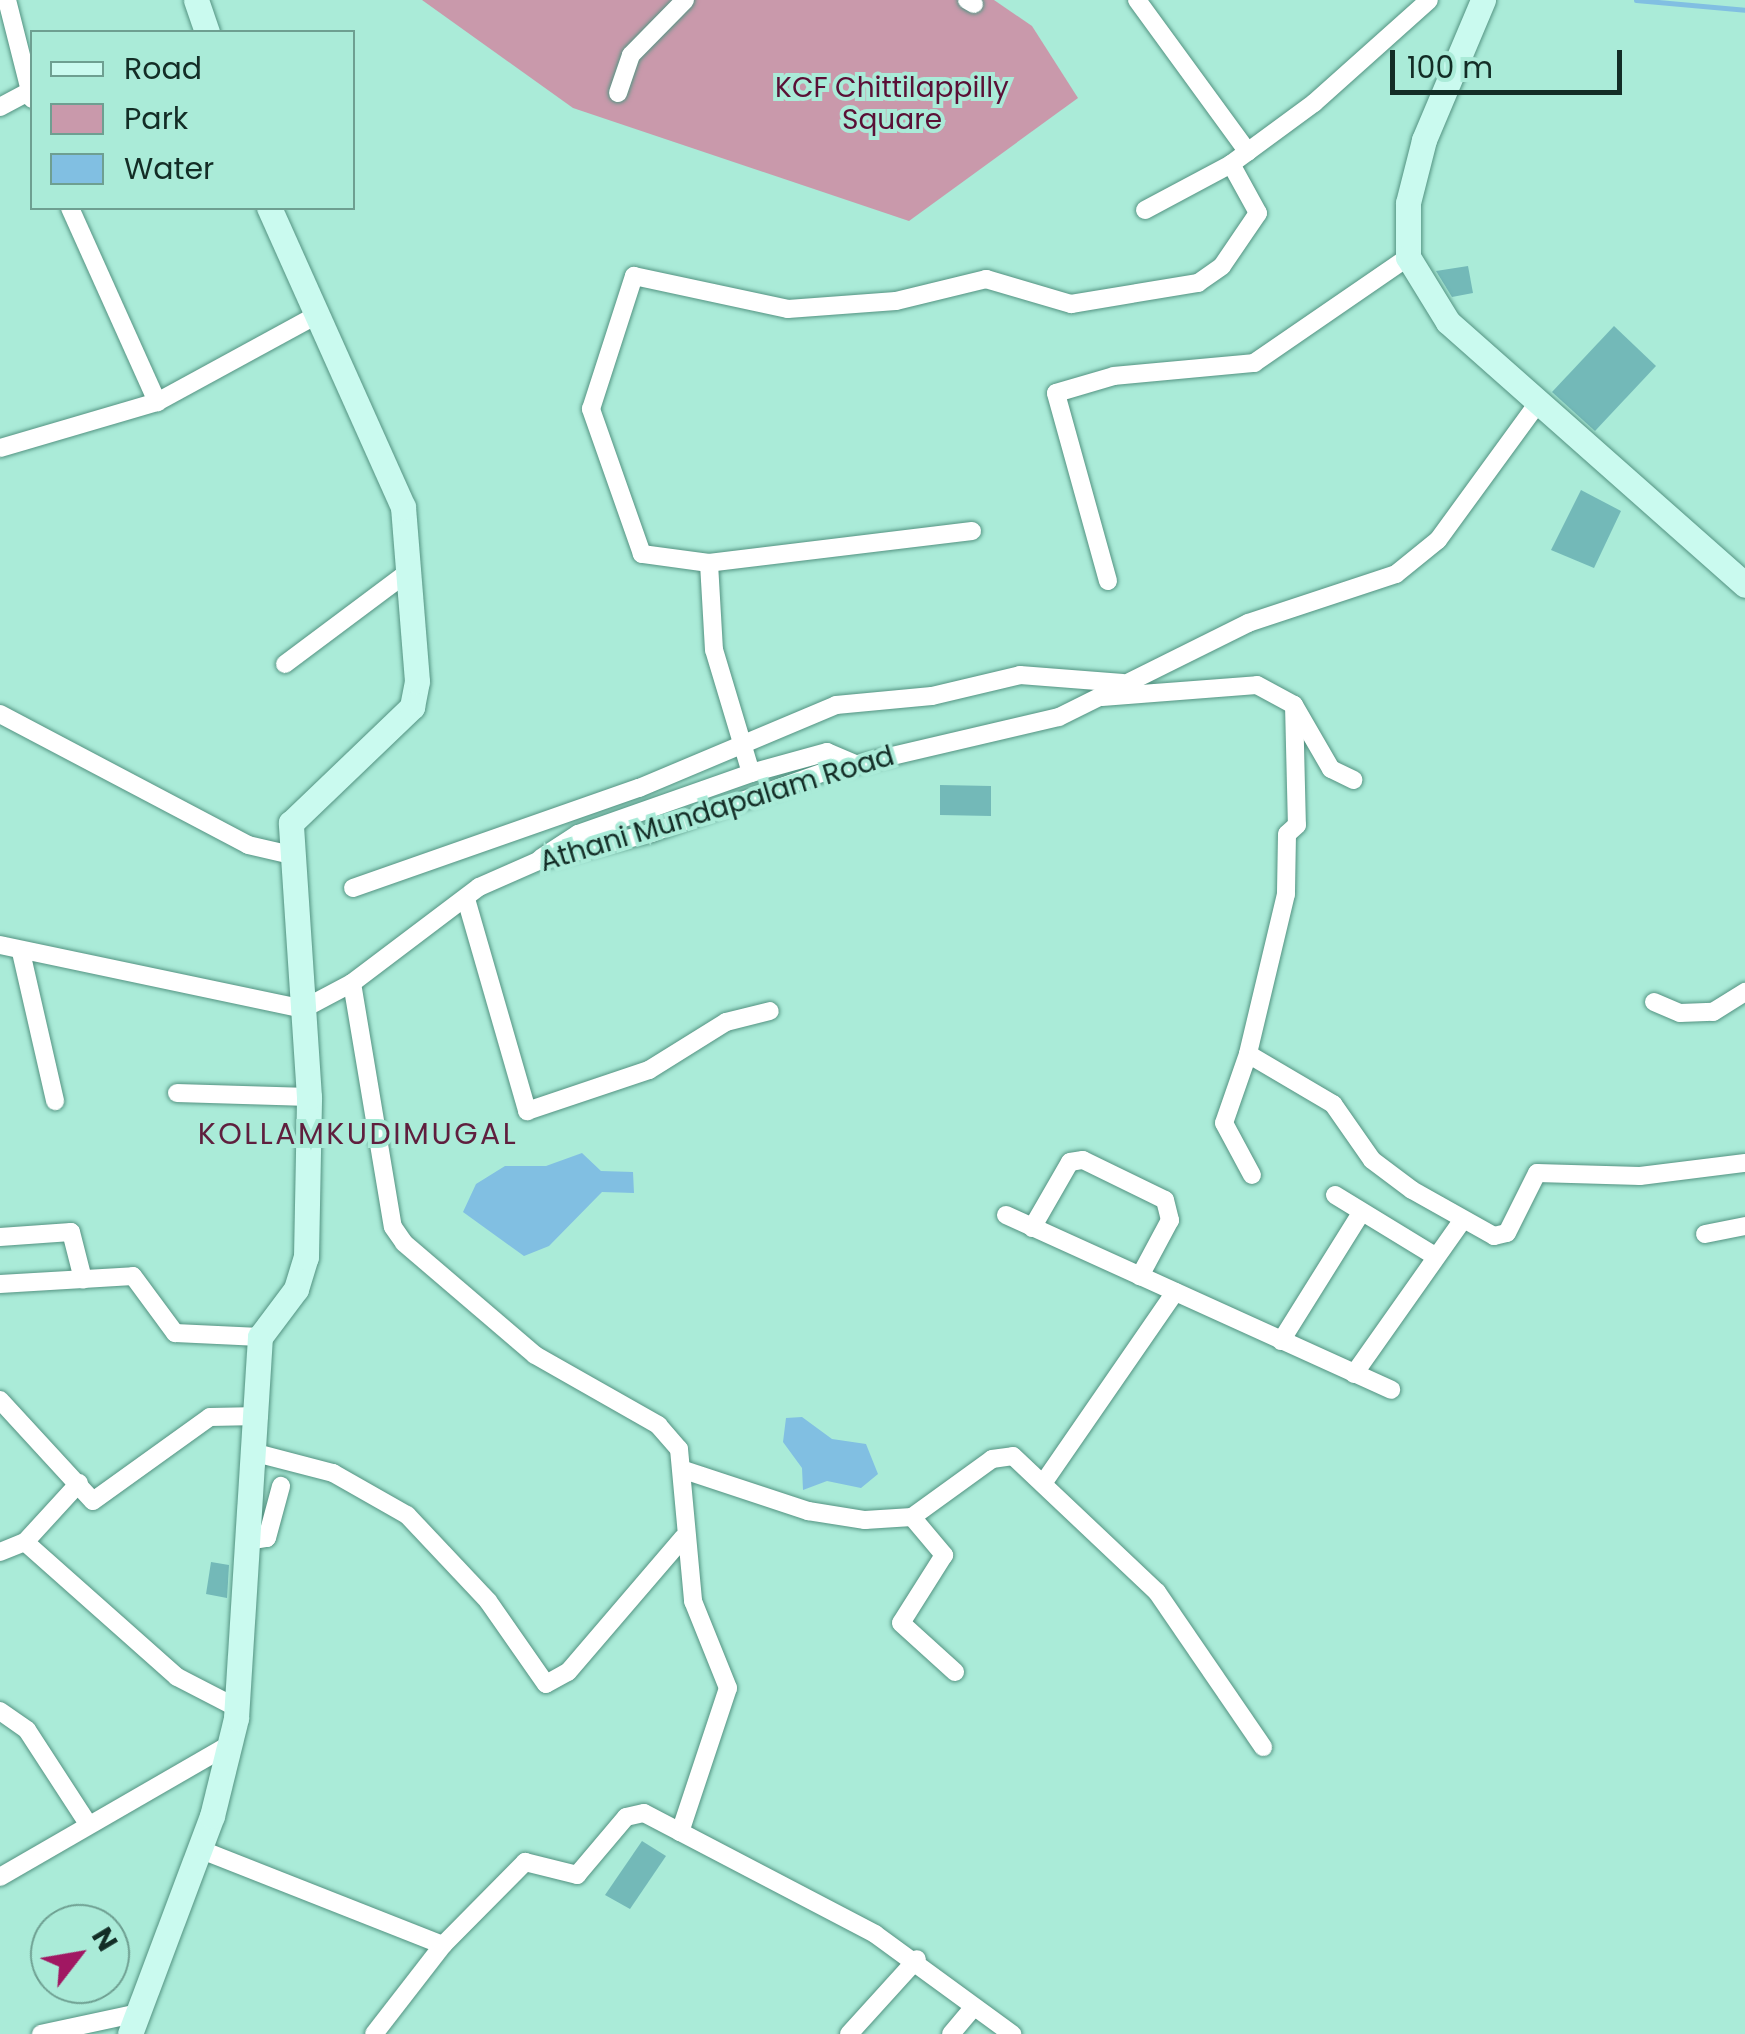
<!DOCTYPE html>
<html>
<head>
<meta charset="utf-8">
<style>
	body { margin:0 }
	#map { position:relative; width:1745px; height:2034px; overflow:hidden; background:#aaebd8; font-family:Poppins,sans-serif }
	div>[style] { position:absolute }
	.green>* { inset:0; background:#c999ab }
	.water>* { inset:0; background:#81bfe2 }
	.stream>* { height:5px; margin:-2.5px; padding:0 2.5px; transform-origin:2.5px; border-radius:2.5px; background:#81bfe2 }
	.building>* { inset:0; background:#73b9b8 }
	.roads { filter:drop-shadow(0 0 2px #549382) drop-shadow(0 0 2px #549382) }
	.street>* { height:18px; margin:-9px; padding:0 9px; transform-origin:9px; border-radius:9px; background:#fff }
	.secondary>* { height:25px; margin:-12.5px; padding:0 12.5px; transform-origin:12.5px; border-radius:12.5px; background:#cafaef }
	span { translate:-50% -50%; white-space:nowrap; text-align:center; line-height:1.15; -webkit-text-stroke:8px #aaebd8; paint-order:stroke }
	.park-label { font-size:28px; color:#5a1036 }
	.street-label { font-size:28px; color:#132d26 }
	.neighbourhood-label { font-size:30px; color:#5f1f3e; letter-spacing:2.5px }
	.legend { position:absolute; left:30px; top:30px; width:325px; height:180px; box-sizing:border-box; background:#aaebd8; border:2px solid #6e9f91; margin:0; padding:12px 18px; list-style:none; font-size:30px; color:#132d26 }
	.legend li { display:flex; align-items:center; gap:20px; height:50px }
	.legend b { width:50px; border:2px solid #6e9f91 }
	.north { position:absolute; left:30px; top:1904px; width:100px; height:100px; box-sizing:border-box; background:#aaebd8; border:2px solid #6e9f91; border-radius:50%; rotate:59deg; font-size:28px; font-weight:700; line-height:40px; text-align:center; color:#132d26 }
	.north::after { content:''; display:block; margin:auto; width:35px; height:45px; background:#a11762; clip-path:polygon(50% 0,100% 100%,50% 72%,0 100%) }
	.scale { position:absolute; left:1390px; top:50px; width:232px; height:45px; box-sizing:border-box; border:5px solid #132d26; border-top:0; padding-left:12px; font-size:30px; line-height:35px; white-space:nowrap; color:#132d26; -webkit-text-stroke:8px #aaebd8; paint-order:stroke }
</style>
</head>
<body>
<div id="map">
	<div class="green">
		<div style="clip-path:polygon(422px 0,994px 0,1032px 26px,1078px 98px,909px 221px,573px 108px)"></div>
	</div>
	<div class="water">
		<div style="clip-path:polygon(582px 1153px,601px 1171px,633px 1172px,634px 1193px,602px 1192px,549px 1246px,524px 1256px,463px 1212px,476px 1184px,505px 1166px,546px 1166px)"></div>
		<div style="clip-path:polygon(802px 1417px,832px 1439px,866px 1444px,878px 1474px,861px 1488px,827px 1481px,803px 1490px,802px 1468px,783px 1442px,786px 1418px)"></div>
	</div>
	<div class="stream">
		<div style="left:1636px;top:0;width:109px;rotate:5.2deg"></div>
	</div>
	<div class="building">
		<div style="clip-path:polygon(1468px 266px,1473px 293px,1452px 297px,1436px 271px)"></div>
		<div style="clip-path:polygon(1614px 326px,1656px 366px,1595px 431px,1552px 392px)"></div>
		<div style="clip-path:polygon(1581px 490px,1621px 511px,1594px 568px,1551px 550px)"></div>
		<div style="clip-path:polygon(940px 785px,991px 786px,991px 816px,940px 815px)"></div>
		<div style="clip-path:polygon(211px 1562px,229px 1565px,227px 1598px,206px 1594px)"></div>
		<div style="clip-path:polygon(642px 1841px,666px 1856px,630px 1909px,605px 1895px)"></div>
	</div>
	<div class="roads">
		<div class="street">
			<div style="left:7px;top:0;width:102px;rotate:75.8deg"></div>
			<div style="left:967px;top:0;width:8px;rotate:30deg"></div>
			<div style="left:1137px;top:0;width:188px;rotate:53.9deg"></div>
			<div style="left:618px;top:93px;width:40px;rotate:-71.1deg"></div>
			<div style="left:631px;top:55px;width:77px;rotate:-45.5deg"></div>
			<div style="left:0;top:107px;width:34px;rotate:-28deg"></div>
			<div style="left:70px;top:208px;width:213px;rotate:65.8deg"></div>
			<div style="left:1145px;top:210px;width:98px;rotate:-28.1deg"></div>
			<div style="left:0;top:448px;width:164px;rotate:-16.3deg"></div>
			<div style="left:157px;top:402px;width:180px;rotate:-28.6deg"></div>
			<div style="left:972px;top:531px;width:265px;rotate:173.1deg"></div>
			<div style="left:709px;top:563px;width:68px;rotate:-172.3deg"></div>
			<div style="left:642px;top:554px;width:154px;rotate:-109.4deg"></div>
			<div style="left:591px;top:409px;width:140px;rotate:-72.1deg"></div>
			<div style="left:634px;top:276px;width:157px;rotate:12.1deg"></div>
			<div style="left:788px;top:309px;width:108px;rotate:-4.2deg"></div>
			<div style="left:896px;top:301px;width:93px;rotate:-13.7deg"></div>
			<div style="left:986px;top:279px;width:89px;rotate:16.4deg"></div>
			<div style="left:1071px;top:304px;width:129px;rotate:-9.4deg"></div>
			<div style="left:1198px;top:283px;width:29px;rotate:-35deg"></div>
			<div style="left:1222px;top:266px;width:64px;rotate:-55.8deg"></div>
			<div style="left:1258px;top:213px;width:56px;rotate:-118.9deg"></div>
			<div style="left:1231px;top:164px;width:103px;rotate:-36.3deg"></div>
			<div style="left:1314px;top:103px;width:154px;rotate:-41.8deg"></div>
			<div style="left:1108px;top:581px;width:195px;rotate:-105.5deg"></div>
			<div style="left:1056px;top:393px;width:60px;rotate:-16.3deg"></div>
			<div style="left:1114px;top:376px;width:141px;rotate:-5.3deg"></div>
			<div style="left:1254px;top:363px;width:187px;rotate:-34.5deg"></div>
			<div style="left:285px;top:664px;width:154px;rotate:-36.8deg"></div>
			<div style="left:1102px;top:697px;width:155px;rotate:-4.4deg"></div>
			<div style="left:1257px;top:685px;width:42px;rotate:28.4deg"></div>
			<div style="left:1294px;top:705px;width:74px;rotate:60deg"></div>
			<div style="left:1331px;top:769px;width:25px;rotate:26deg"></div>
			<div style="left:1294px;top:705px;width:120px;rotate:88.6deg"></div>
			<div style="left:1297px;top:825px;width:13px;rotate:138deg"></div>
			<div style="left:1287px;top:834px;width:60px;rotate:91deg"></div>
			<div style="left:1286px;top:894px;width:164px;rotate:103.4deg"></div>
			<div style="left:1248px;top:1054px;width:99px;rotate:30.5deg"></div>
			<div style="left:1333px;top:1104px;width:68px;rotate:55.1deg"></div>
			<div style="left:1372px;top:1160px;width:50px;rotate:36.9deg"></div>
			<div style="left:1412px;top:1190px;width:94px;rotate:29.3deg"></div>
			<div style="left:1494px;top:1236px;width:13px;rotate:-13deg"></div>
			<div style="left:1507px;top:1233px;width:67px;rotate:-63.4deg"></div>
			<div style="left:1537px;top:1173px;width:103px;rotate:1.7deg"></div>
			<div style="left:1640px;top:1176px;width:106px;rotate:-7.1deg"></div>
			<div style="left:0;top:714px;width:280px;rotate:27.8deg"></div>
			<div style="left:248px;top:845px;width:40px;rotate:13deg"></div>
			<div style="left:751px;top:773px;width:79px;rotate:-15.4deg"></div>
			<div style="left:827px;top:752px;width:30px;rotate:23deg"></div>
			<div style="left:541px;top:858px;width:44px;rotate:-33deg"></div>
			<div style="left:578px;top:834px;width:183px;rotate:-19.4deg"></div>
			<div style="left:751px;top:773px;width:128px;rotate:-106.7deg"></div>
			<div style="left:714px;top:650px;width:87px;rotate:-93.3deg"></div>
			<div style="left:353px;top:888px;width:303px;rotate:-19.3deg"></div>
			<div style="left:639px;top:788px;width:214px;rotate:-22.8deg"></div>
			<div style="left:836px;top:705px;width:96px;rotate:-5.4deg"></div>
			<div style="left:932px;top:696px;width:90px;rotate:-13.4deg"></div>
			<div style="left:1020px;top:675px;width:103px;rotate:4.4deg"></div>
			<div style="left:466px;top:899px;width:221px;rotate:73.9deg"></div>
			<div style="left:527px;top:1111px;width:129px;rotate:-18.6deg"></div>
			<div style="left:649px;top:1070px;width:91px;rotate:-31.9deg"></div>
			<div style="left:726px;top:1022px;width:45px;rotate:-14deg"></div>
			<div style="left:0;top:945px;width:310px;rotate:11.9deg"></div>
			<div style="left:303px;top:1009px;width:55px;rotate:-28deg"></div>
			<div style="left:352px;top:983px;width:159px;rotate:-37.1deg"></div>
			<div style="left:479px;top:887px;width:64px;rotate:-23.8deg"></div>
			<div style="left:538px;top:861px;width:116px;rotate:-13.9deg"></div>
			<div style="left:651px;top:833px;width:183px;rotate:-19.4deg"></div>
			<div style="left:824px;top:772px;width:241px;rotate:-13.2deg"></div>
			<div style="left:1059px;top:717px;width:211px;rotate:-26.4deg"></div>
			<div style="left:1248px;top:623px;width:156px;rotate:-18.3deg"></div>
			<div style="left:1396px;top:574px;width:54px;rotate:-39deg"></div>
			<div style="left:1438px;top:540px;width:170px;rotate:-53.9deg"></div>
			<div style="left:21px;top:952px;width:153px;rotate:77.1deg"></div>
			<div style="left:352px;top:983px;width:247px;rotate:80.5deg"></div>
			<div style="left:393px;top:1227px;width:19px;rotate:55deg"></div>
			<div style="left:404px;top:1243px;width:172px;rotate:40.5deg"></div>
			<div style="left:535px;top:1355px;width:142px;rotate:29.6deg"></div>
			<div style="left:658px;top:1425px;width:32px;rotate:49deg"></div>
			<div style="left:679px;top:1449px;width:153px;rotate:84.7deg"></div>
			<div style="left:693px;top:1601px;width:94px;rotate:68.1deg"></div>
			<div style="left:728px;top:1688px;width:152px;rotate:108.4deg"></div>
			<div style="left:1654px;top:1002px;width:28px;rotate:23deg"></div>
			<div style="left:1680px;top:1013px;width:33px;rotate:-2deg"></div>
			<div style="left:1713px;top:1012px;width:38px;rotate:-32deg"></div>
			<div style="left:1248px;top:1054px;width:73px;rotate:109.2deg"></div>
			<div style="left:1224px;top:1123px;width:59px;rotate:61.7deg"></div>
			<div style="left:177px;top:1093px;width:132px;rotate:1.7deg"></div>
			<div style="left:1335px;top:1195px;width:117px;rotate:31.4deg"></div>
			<div style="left:1006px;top:1215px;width:423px;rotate:24.4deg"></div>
			<div style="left:1032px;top:1228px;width:76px;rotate:-60.1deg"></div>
			<div style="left:1070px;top:1162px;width:13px;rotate:-9deg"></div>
			<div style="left:1083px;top:1160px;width:91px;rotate:26deg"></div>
			<div style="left:1165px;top:1200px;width:21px;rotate:76deg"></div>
			<div style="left:1170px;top:1220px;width:64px;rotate:118.2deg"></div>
			<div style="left:1705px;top:1234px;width:41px;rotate:-11.3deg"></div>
			<div style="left:0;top:1237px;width:71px;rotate:-4deg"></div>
			<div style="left:71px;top:1232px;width:49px;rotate:75.7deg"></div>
			<div style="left:0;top:1284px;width:133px;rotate:-3.4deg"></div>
			<div style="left:133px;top:1276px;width:71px;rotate:53.6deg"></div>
			<div style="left:175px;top:1333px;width:85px;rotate:2.7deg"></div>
			<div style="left:1281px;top:1341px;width:151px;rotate:-58deg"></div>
			<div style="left:1354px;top:1374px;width:187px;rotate:-54.8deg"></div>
			<div style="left:0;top:1400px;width:137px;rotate:47.4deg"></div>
			<div style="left:93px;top:1501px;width:144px;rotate:-35.7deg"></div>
			<div style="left:210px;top:1417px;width:49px;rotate:-1.2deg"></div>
			<div style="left:256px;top:1453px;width:80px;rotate:14.6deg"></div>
			<div style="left:333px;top:1473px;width:85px;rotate:29.6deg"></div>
			<div style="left:407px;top:1515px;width:118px;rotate:46.7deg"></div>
			<div style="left:488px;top:1601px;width:101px;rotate:55.1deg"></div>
			<div style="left:546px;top:1684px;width:25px;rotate:-29deg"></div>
			<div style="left:568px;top:1672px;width:177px;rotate:-49.4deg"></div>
			<div style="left:684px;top:1470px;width:131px;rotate:18.3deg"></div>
			<div style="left:808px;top:1511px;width:58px;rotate:9deg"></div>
			<div style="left:865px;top:1520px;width:47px;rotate:-3.7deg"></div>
			<div style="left:912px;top:1517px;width:99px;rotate:-35.9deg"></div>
			<div style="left:992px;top:1459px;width:21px;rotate:-8deg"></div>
			<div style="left:1013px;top:1456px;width:198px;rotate:43.4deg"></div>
			<div style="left:1157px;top:1592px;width:188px;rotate:55.6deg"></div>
			<div style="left:1044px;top:1482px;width:231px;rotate:-55.4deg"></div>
			<div style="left:912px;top:1517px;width:50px;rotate:49.9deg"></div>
			<div style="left:944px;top:1555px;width:80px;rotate:122.3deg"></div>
			<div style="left:901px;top:1623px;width:73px;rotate:42.2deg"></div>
			<div style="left:247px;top:1541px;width:20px;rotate:-9deg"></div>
			<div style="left:267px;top:1538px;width:54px;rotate:-74.9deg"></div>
			<div style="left:25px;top:1542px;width:203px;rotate:41.6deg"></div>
			<div style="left:177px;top:1677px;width:68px;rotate:27.3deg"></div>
			<div style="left:0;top:1552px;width:27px;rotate:-22deg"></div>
			<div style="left:25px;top:1542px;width:80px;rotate:-47.5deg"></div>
			<div style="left:0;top:1711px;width:33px;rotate:35deg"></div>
			<div style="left:27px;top:1730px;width:112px;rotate:57deg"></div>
			<div style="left:199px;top:1849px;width:262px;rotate:21.5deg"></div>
			<div style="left:0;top:1877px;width:266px;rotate:-30deg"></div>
			<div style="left:41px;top:2034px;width:99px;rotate:-12.2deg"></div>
			<div style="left:374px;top:2034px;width:113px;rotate:-52.2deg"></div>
			<div style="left:443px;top:1945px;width:117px;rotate:-45.3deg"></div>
			<div style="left:525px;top:1862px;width:54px;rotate:14deg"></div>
			<div style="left:577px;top:1875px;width:76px;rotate:-49.8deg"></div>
			<div style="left:626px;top:1817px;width:18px;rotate:-13deg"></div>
			<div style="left:644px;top:1813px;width:261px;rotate:27.6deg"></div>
			<div style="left:875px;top:1934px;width:170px;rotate:36.1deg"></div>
			<div style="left:849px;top:2034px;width:101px;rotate:-47.8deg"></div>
			<div style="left:951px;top:2034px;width:35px;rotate:-50deg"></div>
		</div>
		<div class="secondary">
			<div style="left:196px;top:0;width:34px;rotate:71deg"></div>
			<div style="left:1483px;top:0;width:152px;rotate:112.9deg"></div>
			<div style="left:1424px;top:140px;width:65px;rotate:104.3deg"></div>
			<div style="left:1408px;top:203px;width:54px;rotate:90deg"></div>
			<div style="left:1408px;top:257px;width:76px;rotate:58.4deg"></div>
			<div style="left:1448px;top:322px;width:397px;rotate:41.5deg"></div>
			<div style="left:130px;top:2034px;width:233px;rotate:-69.4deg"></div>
			<div style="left:212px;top:1816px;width:101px;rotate:-76.2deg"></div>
			<div style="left:236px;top:1718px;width:382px;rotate:-86.4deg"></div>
			<div style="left:260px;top:1337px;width:60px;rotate:-53.1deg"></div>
			<div style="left:296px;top:1289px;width:34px;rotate:-73deg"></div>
			<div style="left:306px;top:1257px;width:160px;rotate:-88.9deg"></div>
			<div style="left:309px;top:1097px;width:275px;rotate:-93.8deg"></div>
			<div style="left:291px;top:823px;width:168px;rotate:-43.8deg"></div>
			<div style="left:412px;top:707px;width:26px;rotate:-79deg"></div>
			<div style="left:417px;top:681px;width:175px;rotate:-94.6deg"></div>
			<div style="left:403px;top:507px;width:328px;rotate:-114.1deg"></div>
		</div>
	</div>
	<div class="park-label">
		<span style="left:892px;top:104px">KCF Chittilappilly<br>Square</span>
	</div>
	<div class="street-label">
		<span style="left:717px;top:809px;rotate:-17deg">Athani Mundapalam Road</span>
	</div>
	<div class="neighbourhood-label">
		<span style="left:358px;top:1134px">KOLLAMKUDIMUGAL</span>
	</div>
	<ul class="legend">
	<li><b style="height:12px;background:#cafaef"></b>Road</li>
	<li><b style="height:28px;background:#c999ab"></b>Park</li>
	<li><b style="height:28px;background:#81bfe2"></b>Water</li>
	</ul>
	<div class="north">N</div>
	<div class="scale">100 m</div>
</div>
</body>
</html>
